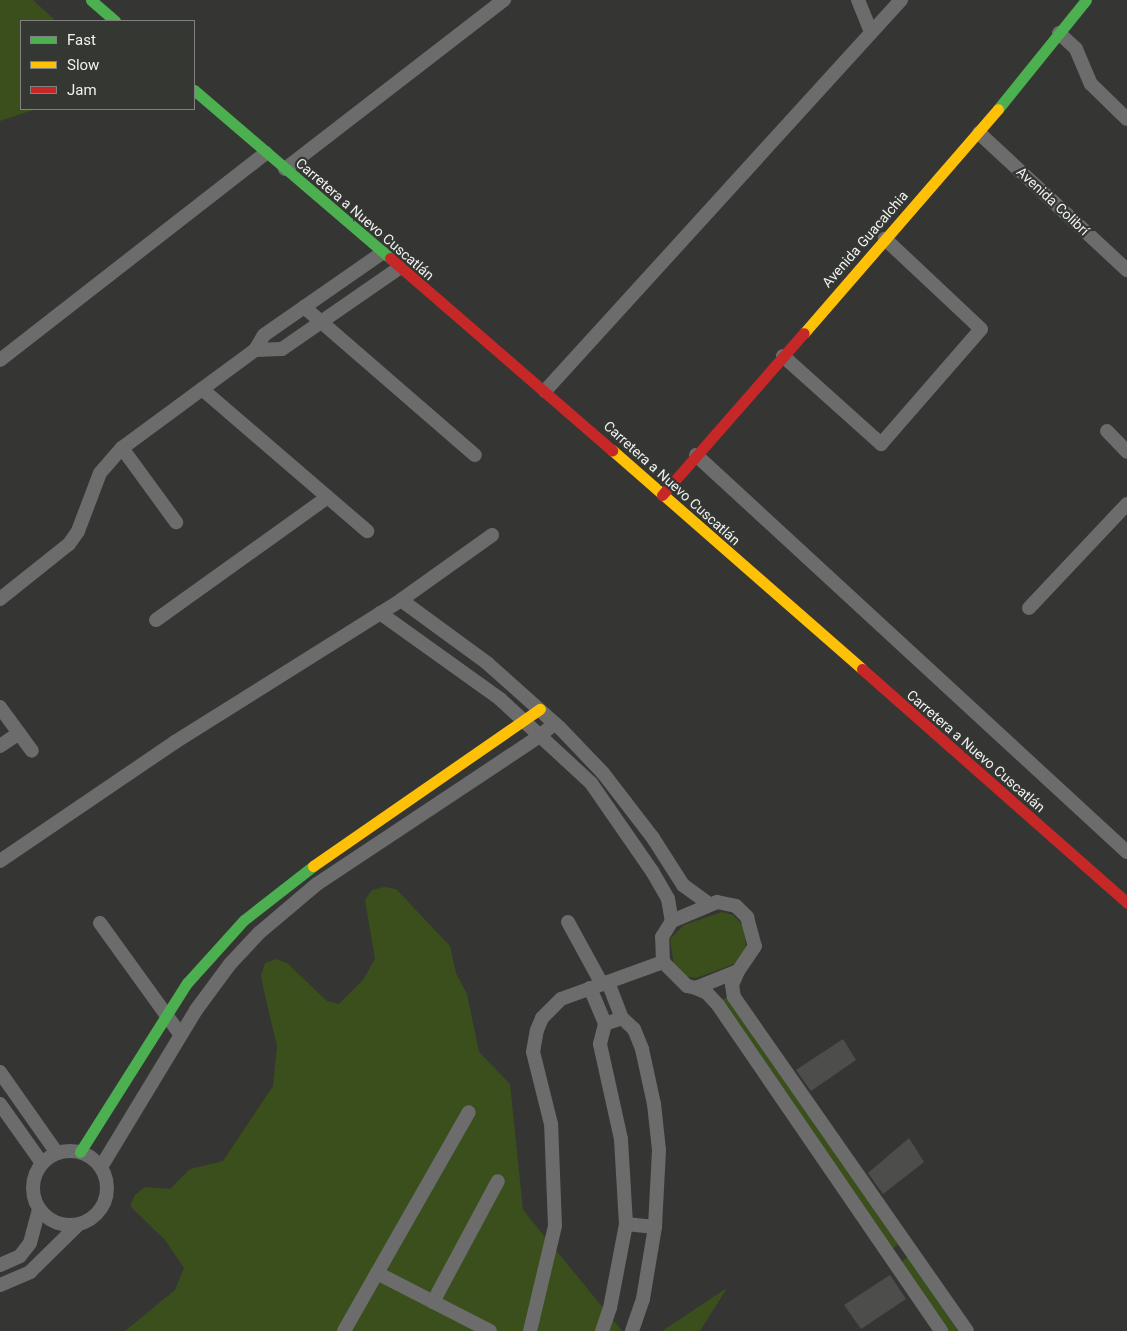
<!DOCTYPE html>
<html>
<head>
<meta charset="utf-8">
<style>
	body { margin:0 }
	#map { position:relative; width:1127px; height:1331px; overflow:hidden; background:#353634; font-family:Roboto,sans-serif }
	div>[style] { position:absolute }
	.green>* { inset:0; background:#3a4f1c }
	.building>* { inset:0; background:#4d4e4c }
	.street>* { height:14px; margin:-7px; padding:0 7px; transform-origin:7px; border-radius:7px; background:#6b6c6b }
	.street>.ring { margin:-7px; padding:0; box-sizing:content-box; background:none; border:14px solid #6b6c6b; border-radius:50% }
	.fast>* { height:11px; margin:-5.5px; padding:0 5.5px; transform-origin:5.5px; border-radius:5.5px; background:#4caf50 }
	.slow>* { height:11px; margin:-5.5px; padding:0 5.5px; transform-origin:5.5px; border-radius:5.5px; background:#ffc107 }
	.jam>* { height:11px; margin:-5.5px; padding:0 5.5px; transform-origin:5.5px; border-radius:5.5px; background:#c62828 }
	span { translate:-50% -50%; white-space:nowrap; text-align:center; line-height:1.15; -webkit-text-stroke:4.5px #353733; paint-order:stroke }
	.street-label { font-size:14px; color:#f1f2f0 }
	.legend { position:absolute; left:20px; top:20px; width:175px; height:90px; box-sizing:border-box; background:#353733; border:1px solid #80827f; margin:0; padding:6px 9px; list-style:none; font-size:15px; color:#f1f2f0 }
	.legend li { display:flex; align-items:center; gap:10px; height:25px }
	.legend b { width:25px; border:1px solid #80827f }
</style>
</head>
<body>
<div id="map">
	<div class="green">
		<div style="clip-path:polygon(0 0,33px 0,56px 21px,21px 21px,21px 109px,36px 109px,0 121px)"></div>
		<div style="clip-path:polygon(384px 887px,396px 889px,450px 946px,456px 973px,467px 994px,479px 1052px,510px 1084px,523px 1210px,622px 1331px,125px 1331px,175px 1290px,184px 1268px,165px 1240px,130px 1206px,135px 1195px,145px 1187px,170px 1189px,190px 1169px,223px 1161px,273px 1086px,277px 1046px,263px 987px,261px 975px,265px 963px,276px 959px,287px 963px,327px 1001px,339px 1004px,363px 980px,375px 959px,365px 900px,372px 890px)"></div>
		<div style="clip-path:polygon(722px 912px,733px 915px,744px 927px,746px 949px,734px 964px,696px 978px,685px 976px,674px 965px,670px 939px,684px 925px)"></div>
		<div style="clip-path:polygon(728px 996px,899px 1244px,892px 1249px,722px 1001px)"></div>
		<div style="clip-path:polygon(908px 1257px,958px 1331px,948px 1331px,901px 1262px)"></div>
		<div style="clip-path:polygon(727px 1288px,700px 1331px,662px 1331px)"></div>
	</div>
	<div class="building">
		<div style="clip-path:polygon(843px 1039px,856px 1060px,811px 1091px,796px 1070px)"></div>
		<div style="clip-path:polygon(909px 1138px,924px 1162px,883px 1194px,868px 1173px)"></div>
		<div style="clip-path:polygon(890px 1275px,906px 1299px,861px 1329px,844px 1305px)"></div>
	</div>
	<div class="street">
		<div style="left:858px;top:0;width:35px;rotate:68deg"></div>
		<div style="left:1059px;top:33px;width:23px;rotate:43deg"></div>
		<div style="left:1076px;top:49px;width:38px;rotate:67deg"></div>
		<div style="left:1091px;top:84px;width:50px;rotate:44.2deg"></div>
		<div style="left:979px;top:133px;width:202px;rotate:42.8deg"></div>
		<div style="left:285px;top:169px;width:277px;rotate:-37.7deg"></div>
		<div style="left:304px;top:307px;width:226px;rotate:40.9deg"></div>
		<div style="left:255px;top:350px;width:27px;rotate:-2deg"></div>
		<div style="left:282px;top:349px;width:142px;rotate:-34.7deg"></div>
		<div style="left:783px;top:356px;width:132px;rotate:41.9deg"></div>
		<div style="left:881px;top:444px;width:152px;rotate:-49deg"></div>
		<div style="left:981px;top:329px;width:132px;rotate:-136.8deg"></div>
		<div style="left:0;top:360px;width:337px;rotate:-37.9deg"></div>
		<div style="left:202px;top:389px;width:218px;rotate:40.7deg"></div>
		<div style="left:545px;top:391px;width:529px;rotate:-47.68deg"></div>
		<div style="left:1107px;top:431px;width:29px;rotate:46deg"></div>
		<div style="left:122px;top:448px;width:92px;rotate:53.9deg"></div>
		<div style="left:696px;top:455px;width:586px;rotate:42.65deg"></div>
		<div style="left:0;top:599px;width:88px;rotate:-38.6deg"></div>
		<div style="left:69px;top:544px;width:16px;rotate:-55deg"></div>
		<div style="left:78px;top:531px;width:62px;rotate:-69.2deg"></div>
		<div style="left:100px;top:473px;width:33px;rotate:-49deg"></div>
		<div style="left:122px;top:448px;width:165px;rotate:-36.4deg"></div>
		<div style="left:255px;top:350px;width:17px;rotate:-59deg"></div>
		<div style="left:264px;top:335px;width:144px;rotate:-34.8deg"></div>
		<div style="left:401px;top:600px;width:107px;rotate:36.2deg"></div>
		<div style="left:487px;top:663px;width:98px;rotate:41.7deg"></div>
		<div style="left:560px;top:728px;width:62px;rotate:46.3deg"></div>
		<div style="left:603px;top:773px;width:82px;rotate:52.4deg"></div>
		<div style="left:653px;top:838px;width:56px;rotate:57.4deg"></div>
		<div style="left:683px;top:885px;width:32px;rotate:36deg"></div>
		<div style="left:1029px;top:608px;width:143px;rotate:-46.7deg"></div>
		<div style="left:380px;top:613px;width:148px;rotate:35.6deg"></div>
		<div style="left:500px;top:699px;width:124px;rotate:42.7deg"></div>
		<div style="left:591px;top:783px;width:107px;rotate:55.3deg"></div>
		<div style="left:652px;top:871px;width:32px;rotate:60deg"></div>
		<div style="left:668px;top:899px;width:22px;rotate:80deg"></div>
		<div style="left:156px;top:620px;width:211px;rotate:-35.6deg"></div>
		<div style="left:0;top:707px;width:54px;rotate:54deg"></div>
		<div style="left:0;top:746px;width:23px;rotate:-34deg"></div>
		<div style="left:0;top:861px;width:212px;rotate:-34.2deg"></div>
		<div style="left:175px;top:742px;width:267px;rotate:-32.1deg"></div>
		<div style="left:401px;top:600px;width:112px;rotate:-35.5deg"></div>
		<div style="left:717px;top:902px;width:19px;rotate:12deg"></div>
		<div style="left:736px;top:906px;width:16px;rotate:45deg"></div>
		<div style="left:747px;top:917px;width:30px;rotate:75deg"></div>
		<div style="left:755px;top:946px;width:30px;rotate:124deg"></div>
		<div style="left:738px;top:971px;width:45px;rotate:158deg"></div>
		<div style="left:696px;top:988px;width:9px;rotate:-167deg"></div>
		<div style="left:687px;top:986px;width:34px;rotate:-135deg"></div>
		<div style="left:663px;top:962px;width:25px;rotate:-92deg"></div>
		<div style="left:662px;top:937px;width:19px;rotate:-58deg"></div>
		<div style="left:672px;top:921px;width:49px;rotate:-22.9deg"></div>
		<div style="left:568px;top:922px;width:71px;rotate:61.3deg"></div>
		<div style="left:100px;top:923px;width:137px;rotate:54.2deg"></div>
		<div style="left:738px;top:971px;width:15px;rotate:113deg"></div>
		<div style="left:732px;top:985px;width:12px;rotate:81deg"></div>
		<div style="left:734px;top:997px;width:407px;rotate:55.1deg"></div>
		<div style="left:608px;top:982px;width:39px;rotate:69deg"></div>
		<div style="left:622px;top:1018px;width:16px;rotate:43deg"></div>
		<div style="left:634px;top:1029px;width:22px;rotate:68deg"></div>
		<div style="left:642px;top:1049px;width:56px;rotate:77.7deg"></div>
		<div style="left:654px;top:1104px;width:46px;rotate:83.8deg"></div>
		<div style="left:659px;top:1150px;width:77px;rotate:93deg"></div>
		<div style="left:655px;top:1227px;width:73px;rotate:99.5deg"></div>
		<div style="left:643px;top:1299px;width:34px;rotate:109deg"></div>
		<div style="left:590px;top:988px;width:39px;rotate:67deg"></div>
		<div style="left:696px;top:988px;width:12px;rotate:24deg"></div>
		<div style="left:707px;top:993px;width:16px;rotate:47deg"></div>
		<div style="left:718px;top:1005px;width:395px;rotate:55.6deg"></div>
		<div style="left:0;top:1072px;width:99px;rotate:54.9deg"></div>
		<div style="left:0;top:1104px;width:72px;rotate:54.6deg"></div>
		<div class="ring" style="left:33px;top:1151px;width:60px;height:60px"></div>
		<div style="left:101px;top:1167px;width:184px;rotate:-58.8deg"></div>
		<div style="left:196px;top:1010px;width:57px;rotate:-53.5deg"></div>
		<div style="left:230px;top:964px;width:42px;rotate:-46.9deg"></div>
		<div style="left:259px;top:933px;width:76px;rotate:-40.2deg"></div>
		<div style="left:317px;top:884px;width:269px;rotate:-33.6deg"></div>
		<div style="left:541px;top:735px;width:18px;rotate:-41deg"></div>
		<div style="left:626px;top:1224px;width:29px;rotate:6deg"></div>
		<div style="left:0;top:1265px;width:22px;rotate:-24deg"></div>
		<div style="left:20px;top:1256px;width:16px;rotate:-52deg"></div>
		<div style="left:30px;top:1243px;width:34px;rotate:-75deg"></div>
		<div style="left:377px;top:1273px;width:185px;rotate:-60.3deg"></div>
		<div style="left:0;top:1285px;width:33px;rotate:-23deg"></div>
		<div style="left:30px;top:1272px;width:67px;rotate:-44.4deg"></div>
		<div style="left:433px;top:1302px;width:137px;rotate:-61.8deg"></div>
		<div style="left:344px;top:1331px;width:67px;rotate:-60.4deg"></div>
		<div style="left:377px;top:1273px;width:127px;rotate:27.2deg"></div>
		<div style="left:530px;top:1331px;width:108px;rotate:-76.6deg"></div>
		<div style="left:555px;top:1226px;width:102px;rotate:-92.2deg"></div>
		<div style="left:551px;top:1124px;width:74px;rotate:-104deg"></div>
		<div style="left:533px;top:1052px;width:22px;rotate:-80deg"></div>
		<div style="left:537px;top:1030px;width:13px;rotate:-67deg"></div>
		<div style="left:542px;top:1018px;width:27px;rotate:-45deg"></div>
		<div style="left:561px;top:999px;width:109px;rotate:-19.9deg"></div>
		<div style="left:602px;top:1331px;width:24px;rotate:-71deg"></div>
		<div style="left:610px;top:1308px;width:86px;rotate:-79.2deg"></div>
		<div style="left:626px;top:1224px;width:85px;rotate:-93.4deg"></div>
		<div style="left:621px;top:1139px;width:97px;rotate:-102.5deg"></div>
		<div style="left:600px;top:1044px;width:21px;rotate:-76deg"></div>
		<div style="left:605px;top:1024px;width:18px;rotate:-19deg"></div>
	</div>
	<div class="fast">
		<div style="left:91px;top:0;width:32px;rotate:41deg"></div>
		<div style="left:194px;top:90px;width:258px;rotate:40.6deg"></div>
		<div style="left:998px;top:109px;width:140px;rotate:-51.1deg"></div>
		<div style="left:80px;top:1152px;width:200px;rotate:-57.7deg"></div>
		<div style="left:187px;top:983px;width:85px;rotate:-47.9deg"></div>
		<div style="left:244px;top:920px;width:88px;rotate:-38deg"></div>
	</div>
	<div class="slow">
		<div style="left:804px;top:333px;width:296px;rotate:-49.1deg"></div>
		<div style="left:612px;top:450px;width:332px;rotate:41.2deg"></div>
		<div style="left:313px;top:866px;width:276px;rotate:-34.7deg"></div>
	</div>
	<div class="jam">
		<div style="left:390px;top:258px;width:294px;rotate:40.9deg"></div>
		<div style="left:662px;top:495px;width:215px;rotate:-48.8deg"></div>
		<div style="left:862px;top:669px;width:354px;rotate:41.4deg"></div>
	</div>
	<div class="street-label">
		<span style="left:1053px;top:201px;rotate:43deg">Avenida Colibrí</span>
		<span style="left:365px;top:219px;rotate:41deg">Carretera a Nuevo Cuscatlán</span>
		<span style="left:865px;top:239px;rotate:-49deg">Avenida Guacalchia</span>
		<span style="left:672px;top:483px;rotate:42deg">Carretera a Nuevo Cuscatlán</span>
		<span style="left:976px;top:751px;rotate:41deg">Carretera a Nuevo Cuscatlán</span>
	</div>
	<ul class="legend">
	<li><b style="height:6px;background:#4caf50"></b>Fast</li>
	<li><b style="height:6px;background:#ffc107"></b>Slow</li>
	<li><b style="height:6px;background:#c62828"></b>Jam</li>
	</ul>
</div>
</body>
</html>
